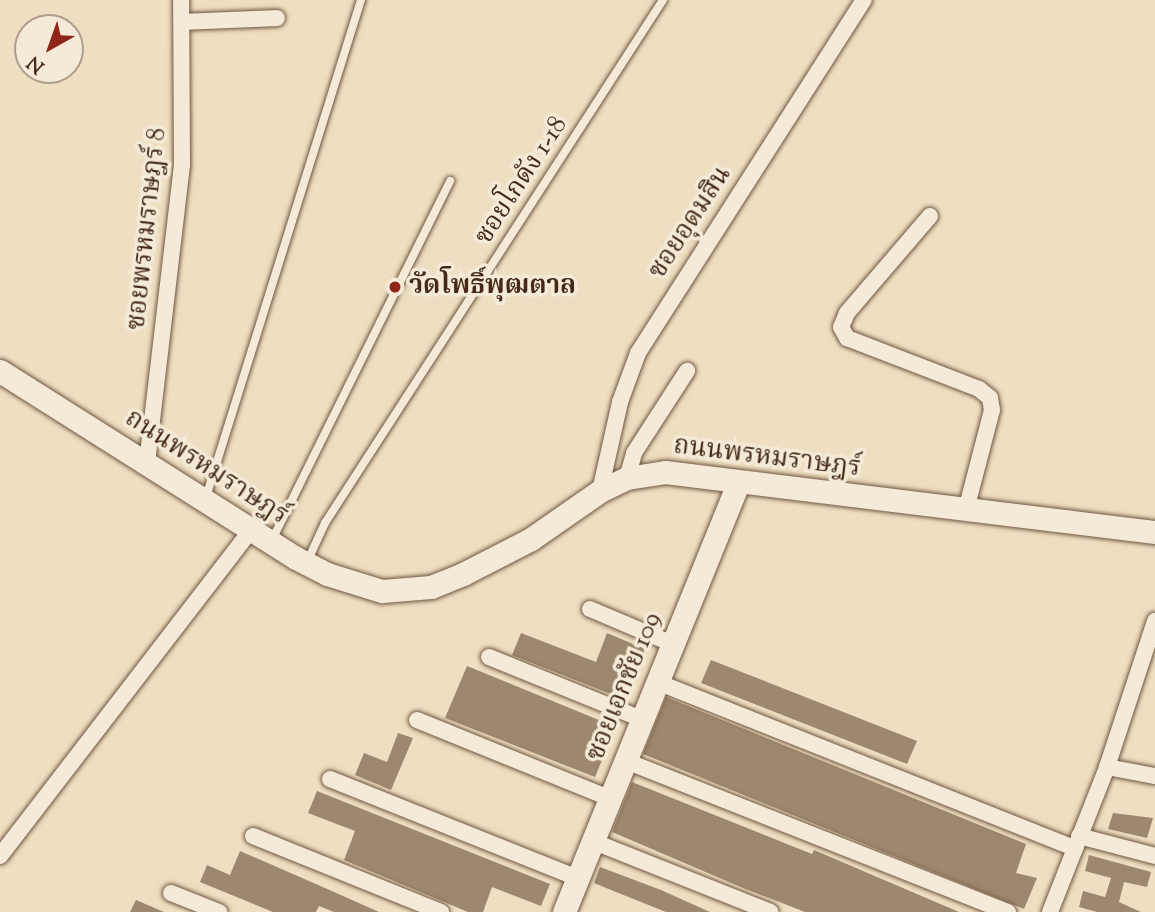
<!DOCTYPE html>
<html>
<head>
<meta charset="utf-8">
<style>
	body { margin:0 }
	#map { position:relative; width:1155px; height:912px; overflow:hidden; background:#efdec1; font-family:"Sorts Mill Goudy","Noto Serif Thai",serif }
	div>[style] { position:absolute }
	.building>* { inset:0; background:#9d876f }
	.roads { filter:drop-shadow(0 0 2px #6f5642) drop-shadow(0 0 2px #6f5642) }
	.lane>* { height:8px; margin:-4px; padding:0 4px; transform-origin:4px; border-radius:4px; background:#f5ead7 }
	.street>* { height:16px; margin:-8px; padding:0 8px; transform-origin:8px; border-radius:8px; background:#f5ead7 }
	.secondary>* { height:23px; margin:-11.5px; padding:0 11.5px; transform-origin:11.5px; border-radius:11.5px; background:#f5ead7 }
	.dots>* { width:19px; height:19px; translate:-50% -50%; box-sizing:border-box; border:4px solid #f5ead7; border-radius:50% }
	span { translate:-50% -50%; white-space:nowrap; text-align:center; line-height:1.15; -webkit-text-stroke:7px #f5ead7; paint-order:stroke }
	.street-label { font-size:26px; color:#442917 }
	.poi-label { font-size:26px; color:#442917; font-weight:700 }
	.left { translate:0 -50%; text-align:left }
	.north { position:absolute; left:14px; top:14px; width:70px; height:70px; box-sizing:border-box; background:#f5ead7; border:2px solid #ae9d8a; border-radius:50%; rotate:220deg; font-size:19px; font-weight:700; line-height:28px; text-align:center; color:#442917 }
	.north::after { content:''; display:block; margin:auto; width:24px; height:32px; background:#8f2418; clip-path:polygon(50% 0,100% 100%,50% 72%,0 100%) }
</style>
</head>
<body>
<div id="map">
	<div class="building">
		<div style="clip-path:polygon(521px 633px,596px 662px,607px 633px,645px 649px,626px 700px,512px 655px)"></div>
		<div style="clip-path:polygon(711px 660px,917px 741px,907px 764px,701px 683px)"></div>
		<div style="clip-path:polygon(467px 666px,616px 727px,595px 777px,445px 718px)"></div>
		<div style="clip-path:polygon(666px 697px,1026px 844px,1016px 873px,1037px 878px,1024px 909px,643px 754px)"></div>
		<div style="clip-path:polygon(398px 733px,413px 738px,391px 790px,355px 775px,364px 753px,387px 762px)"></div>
		<div style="clip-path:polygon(632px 782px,812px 854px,814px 850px,959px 912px,805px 912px,743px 888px,612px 832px)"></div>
		<div style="clip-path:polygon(317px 791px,550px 884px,541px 906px,492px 887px,483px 912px,468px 912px,344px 860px,355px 831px,308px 813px)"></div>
		<div style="clip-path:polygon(1113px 813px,1153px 818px,1147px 838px,1108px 829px)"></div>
		<div style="clip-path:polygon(240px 851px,325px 888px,379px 912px,334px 912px,319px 906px,316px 912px,273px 912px,200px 882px,207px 865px,230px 875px)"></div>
		<div style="clip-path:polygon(1089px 855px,1151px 872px,1147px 887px,1124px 882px,1119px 902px,1141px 912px,1097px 912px,1079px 907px,1083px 891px,1105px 897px,1111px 878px,1085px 871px)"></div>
		<div style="clip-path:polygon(600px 867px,661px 890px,710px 912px,666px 912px,616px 892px,594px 883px)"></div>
		<div style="clip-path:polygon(136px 900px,164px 912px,130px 912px)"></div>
	</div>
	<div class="roads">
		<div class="lane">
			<div style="left:206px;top:497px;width:521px;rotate:-72.68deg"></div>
			<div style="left:272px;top:540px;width:401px;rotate:-63.6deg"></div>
			<div style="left:307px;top:562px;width:43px;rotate:-65.2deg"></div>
			<div style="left:325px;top:523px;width:623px;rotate:-57.13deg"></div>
		</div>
		<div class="street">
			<div style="left:182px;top:22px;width:95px;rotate:-2.4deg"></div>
			<div style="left:930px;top:216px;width:128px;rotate:130.6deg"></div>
			<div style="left:847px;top:313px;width:15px;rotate:113deg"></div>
			<div style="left:841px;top:327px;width:13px;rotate:61deg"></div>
			<div style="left:847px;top:338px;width:142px;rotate:21.1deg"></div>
			<div style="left:979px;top:389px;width:14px;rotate:39deg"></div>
			<div style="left:990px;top:398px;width:12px;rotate:81deg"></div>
			<div style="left:992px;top:410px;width:103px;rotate:104.6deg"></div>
			<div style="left:147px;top:463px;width:299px;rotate:-83.3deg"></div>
			<div style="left:182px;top:166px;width:166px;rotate:-90.3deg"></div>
			<div style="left:627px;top:478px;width:26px;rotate:-74deg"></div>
			<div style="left:634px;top:453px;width:98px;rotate:-57.1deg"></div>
			<div style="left:600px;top:491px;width:91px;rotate:-77.3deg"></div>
			<div style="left:620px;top:402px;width:52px;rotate:-69.8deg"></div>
			<div style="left:638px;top:353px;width:419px;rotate:-57.4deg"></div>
			<div style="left:590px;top:609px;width:90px;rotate:22.9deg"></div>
			<div style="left:489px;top:657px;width:165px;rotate:22.1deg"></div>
			<div style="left:657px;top:682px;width:450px;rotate:21.7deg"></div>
			<div style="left:417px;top:720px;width:207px;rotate:22.1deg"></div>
			<div style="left:626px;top:761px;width:411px;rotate:21.6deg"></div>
			<div style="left:1107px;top:767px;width:49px;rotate:10.6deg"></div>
			<div style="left:330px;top:779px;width:266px;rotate:21.8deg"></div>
			<div style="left:253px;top:836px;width:203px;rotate:22deg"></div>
			<div style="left:1079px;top:836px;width:79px;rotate:14.7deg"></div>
			<div style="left:592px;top:841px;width:192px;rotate:21.7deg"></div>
			<div style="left:0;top:856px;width:411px;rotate:-52.4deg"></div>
			<div style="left:171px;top:893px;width:52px;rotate:21.6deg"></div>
			<div style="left:1050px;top:912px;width:156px;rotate:-68.5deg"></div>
			<div style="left:1107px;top:767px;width:154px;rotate:-71.8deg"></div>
		</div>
		<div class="secondary">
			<div style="left:0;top:371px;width:350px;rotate:32.3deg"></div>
			<div style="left:296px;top:558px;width:35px;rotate:27deg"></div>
			<div style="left:327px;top:574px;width:58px;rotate:17.2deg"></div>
			<div style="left:382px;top:591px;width:49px;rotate:-4.7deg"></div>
			<div style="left:431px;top:587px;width:35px;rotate:-22deg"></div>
			<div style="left:463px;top:574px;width:76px;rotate:-27.2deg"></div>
			<div style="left:531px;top:539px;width:84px;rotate:-34.8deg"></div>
			<div style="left:600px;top:491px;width:30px;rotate:-26deg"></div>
			<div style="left:627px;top:478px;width:38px;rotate:-9deg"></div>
			<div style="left:665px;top:472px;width:494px;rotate:7deg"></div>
			<div style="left:564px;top:912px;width:463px;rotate:-67.9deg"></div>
		</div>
	</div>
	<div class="dots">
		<div style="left:395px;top:287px;background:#8f2418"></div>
	</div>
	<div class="street-label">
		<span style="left:522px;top:181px;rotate:-57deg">ซอยโกดัง 1-18</span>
		<span style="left:691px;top:223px;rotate:-57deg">ซอยอุดมสิน</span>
		<span style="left:148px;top:229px;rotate:-84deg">ซอยพรหมราษฎร์ 8</span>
		<span style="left:767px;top:458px;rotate:7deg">ถนนพรหมราษฎร์</span>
		<span style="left:206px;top:468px;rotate:33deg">ถนนพรหมราษฎร์</span>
		<span style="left:625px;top:687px;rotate:-68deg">ซอยเอกชัย 109</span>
	</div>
	<div class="poi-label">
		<span class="left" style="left:409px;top:287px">วัดโพธิ์พุฒตาล</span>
	</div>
	<div class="north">N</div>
</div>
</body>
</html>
